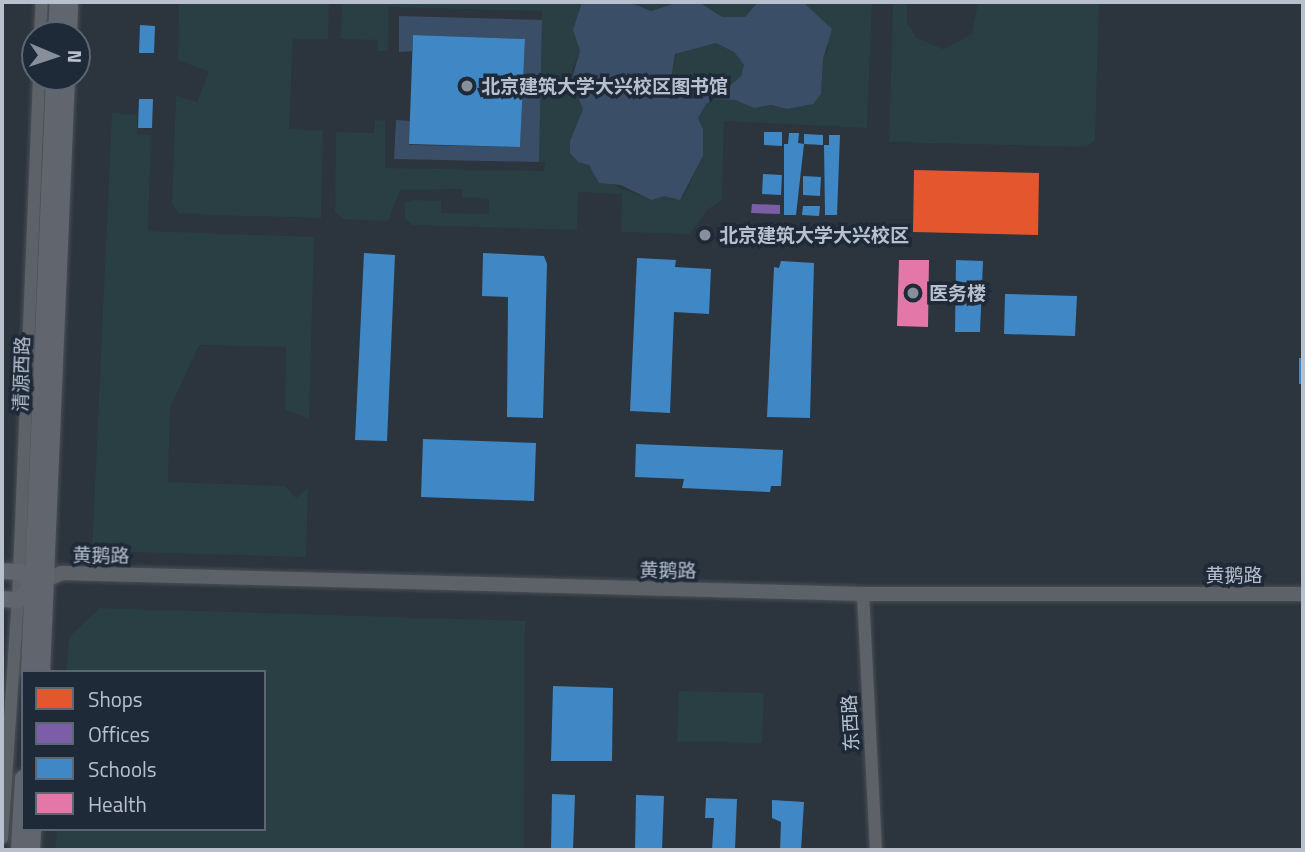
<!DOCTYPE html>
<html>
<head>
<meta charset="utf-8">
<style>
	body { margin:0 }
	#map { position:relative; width:1305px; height:852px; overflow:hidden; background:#2c343d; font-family:"Titillium Web","Noto Sans SC",sans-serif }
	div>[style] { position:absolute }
	.green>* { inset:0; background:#293f43 }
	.water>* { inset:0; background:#3a4e68 }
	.shops>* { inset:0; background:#e4572e }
	.offices>* { inset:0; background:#7b5ea7 }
	.schools>* { inset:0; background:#3f88c5 }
	.health>* { inset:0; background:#e377a8 }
	.roads { filter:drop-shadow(0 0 2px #4b5057) drop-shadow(0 0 2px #4b5057) }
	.minor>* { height:12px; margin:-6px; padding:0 6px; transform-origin:6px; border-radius:6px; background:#5d6269 }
	.tertiary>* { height:14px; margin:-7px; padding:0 7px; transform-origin:7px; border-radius:7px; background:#5d6269 }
	.secondary>* { height:16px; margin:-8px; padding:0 8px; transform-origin:8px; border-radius:8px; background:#61666e }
	.dots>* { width:19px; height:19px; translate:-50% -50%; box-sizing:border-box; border:4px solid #1f2a38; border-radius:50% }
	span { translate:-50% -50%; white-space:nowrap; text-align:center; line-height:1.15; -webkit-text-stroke:7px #1f2a38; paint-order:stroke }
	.poi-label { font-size:19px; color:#b7c0cc; font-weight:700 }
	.left { translate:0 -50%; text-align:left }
	.street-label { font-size:19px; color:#b7c0cc }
	.frame { position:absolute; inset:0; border:4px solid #b7c0cc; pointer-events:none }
	.legend { position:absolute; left:21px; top:670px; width:245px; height:161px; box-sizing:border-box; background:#1f2a38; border:2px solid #5c6673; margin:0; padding:9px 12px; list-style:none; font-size:21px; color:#b7c0cc }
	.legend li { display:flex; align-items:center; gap:14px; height:35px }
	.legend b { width:35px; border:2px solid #5c6673 }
	.north { position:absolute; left:21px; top:21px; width:70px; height:70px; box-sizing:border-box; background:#1f2a38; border:2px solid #5c6673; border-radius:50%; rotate:92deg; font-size:19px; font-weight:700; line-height:28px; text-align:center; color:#b7c0cc }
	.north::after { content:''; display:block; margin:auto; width:24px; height:32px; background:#868f9a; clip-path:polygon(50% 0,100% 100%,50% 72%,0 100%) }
</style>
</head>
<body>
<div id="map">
	<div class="green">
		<div style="clip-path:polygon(179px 2px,329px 2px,328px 39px,293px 39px,289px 129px,323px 130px,321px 218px,179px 214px,172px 204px,176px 96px,197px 102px,209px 72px,178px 60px)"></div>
		<div style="clip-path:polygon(342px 2px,582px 2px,573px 30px,580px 51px,572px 71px,573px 90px,583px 109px,570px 141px,596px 175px,613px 185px,651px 200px,664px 195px,674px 200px,684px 196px,703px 156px,703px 129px,698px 118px,706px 104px,713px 99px,736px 100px,787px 109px,810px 103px,821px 94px,823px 59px,829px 49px,803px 2px,872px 2px,867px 128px,724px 121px,722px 200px,707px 210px,690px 234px,621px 232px,622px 194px,578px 192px,577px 230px,412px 225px,405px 219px,405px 203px,413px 200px,441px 201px,441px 213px,489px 214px,489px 199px,462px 198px,462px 189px,400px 190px,388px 221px,343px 219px,335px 212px,336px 132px,374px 133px,375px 120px,385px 121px,385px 168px,544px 171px,545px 162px,539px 162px,542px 11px,389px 7px,388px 51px,378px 51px,378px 40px,341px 39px)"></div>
		<div style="clip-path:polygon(629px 2px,679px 2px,651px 11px)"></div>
		<div style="clip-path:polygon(699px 2px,758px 2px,745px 17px,722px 17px)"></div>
		<div style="clip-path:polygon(893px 2px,907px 2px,907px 22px,916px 38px,943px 49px,972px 34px,978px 2px,1099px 2px,1095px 140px,1086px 147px,889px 142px)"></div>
		<div style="clip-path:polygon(716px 43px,734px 52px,744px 65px,741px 76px,732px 84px,707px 86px,705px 95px,697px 98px,680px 94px,671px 80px,676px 54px)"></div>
		<div style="clip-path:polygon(112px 113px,137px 114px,137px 134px,151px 135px,148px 231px,314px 237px,309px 419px,285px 410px,286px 347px,199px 345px,170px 408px,168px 482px,285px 486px,296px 498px,308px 488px,306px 557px,92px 551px)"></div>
		<div style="clip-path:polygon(100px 608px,525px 621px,524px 850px,55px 850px,57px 829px,264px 829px,264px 672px,66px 672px,69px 637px)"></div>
		<div style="clip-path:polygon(679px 691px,764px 693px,762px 743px,677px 742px)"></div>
	</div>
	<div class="water">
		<div style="clip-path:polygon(evenodd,582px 2px,629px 2px,651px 11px,679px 2px,699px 2px,722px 17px,745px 17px,758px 2px,803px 2px,832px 29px,823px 59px,821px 94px,813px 104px,787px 109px,771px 105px,754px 108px,736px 100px,714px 99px,706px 104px,698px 118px,703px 129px,703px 156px,680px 200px,664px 196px,651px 200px,621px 185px,599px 183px,589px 165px,578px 162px,570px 153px,570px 141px,583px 109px,571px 82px,580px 51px,573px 30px,582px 2px,716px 43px,734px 52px,744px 65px,741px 76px,732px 84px,707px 86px,705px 95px,697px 98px,680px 94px,671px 80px,675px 54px,716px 43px)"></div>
		<div style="clip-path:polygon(399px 16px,542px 20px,539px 162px,394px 159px,396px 120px,410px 121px,409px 145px,520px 147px,525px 39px,413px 35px,412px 51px,399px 52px)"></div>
	</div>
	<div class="shops">
		<div style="clip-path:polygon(914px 170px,1039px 173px,1038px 235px,913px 232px)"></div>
	</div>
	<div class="offices">
		<div style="clip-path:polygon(752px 204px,780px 205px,780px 214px,751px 213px)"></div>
	</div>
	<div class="schools">
		<div style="clip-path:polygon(140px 25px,155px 26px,154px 53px,139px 53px)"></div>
		<div style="clip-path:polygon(413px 35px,525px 39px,520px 147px,409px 144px)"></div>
		<div style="clip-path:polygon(139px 99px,153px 99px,152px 128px,138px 128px)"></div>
		<div style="clip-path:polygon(764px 132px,782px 132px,782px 146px,764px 145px)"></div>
		<div style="clip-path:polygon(789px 133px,799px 133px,798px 143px,804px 144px,804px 134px,823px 135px,823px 145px,804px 144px,796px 215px,784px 215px,784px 144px,788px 144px)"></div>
		<div style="clip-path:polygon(829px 135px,840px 135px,837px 215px,825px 215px,824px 145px,829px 145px)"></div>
		<div style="clip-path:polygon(763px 174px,782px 175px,781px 195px,762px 194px)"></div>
		<div style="clip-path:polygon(803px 176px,821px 177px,820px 196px,803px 195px)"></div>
		<div style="clip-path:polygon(803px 206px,820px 206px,819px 216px,802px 215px)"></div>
		<div style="clip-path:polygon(364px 253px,395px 255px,387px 441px,355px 440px)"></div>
		<div style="clip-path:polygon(483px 253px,544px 256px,547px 264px,543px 418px,507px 417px,508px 297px,482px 296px)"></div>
		<div style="clip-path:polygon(637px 258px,676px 260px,675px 267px,711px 269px,709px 314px,674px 312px,670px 413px,630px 411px)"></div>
		<div style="clip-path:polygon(956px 260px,983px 261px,980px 332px,955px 332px)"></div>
		<div style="clip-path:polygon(781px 261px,814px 263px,810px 418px,767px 417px,774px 267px,779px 268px)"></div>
		<div style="clip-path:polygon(1005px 294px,1077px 296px,1075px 336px,1004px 334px)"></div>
		<div style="clip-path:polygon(1299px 358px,1303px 358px,1303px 384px,1299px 384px)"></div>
		<div style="clip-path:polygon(423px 439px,536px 443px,534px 501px,421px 497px)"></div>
		<div style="clip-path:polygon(636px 444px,783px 450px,781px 486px,771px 486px,770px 492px,682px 488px,684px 479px,635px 477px)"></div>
		<div style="clip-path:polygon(553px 686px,613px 688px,612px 761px,551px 761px)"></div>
		<div style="clip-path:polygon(552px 794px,575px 795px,573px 850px,551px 850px)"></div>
		<div style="clip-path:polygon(636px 795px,664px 796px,662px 850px,635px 850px)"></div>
		<div style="clip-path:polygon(706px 798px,737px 799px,735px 850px,712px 850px,714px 818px,705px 818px)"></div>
		<div style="clip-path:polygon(772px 800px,804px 802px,801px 850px,780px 850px,781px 822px,772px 818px)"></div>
	</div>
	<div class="health">
		<div style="clip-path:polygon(899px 260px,929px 260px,928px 327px,897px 326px)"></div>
	</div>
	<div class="roads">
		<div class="minor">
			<div style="left:40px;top:35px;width:33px;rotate:-87deg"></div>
			<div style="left:863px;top:594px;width:256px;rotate:87.1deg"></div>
			<div style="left:2px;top:838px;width:239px;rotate:-86.2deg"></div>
			<div style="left:18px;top:600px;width:523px;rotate:-87.7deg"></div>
		</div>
		<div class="tertiary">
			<div style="left:37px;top:584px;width:27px;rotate:-24deg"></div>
			<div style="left:62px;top:573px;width:801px;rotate:1.5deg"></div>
			<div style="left:863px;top:594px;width:440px"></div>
		</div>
		<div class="secondary">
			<div style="left:56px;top:35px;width:33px;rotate:-87deg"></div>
			<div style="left:69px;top:35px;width:33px;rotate:-88deg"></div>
			<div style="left:2px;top:571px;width:17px;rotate:3deg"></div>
			<div style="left:19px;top:572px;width:21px;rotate:43deg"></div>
			<div style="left:2px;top:599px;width:16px;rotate:4deg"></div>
			<div style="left:18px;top:600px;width:21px;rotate:-41deg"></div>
			<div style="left:29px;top:672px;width:596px;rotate:-87.59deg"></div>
			<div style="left:42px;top:672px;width:596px;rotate:-87.59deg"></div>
			<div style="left:19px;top:850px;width:72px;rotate:-86.8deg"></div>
			<div style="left:32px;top:850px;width:21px;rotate:-87deg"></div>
		</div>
	</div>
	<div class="dots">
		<div style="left:467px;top:86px;background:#868f9a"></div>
		<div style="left:705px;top:235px;background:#868f9a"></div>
		<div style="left:913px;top:293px;background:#868f9a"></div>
	</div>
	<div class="poi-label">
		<span class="left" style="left:481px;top:86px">北京建筑大学大兴校区图书馆</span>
		<span class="left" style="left:719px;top:235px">北京建筑大学大兴校区</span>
		<span class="left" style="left:929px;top:293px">医务楼</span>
	</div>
	<div class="street-label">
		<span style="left:21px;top:374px;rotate:-88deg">清源西路</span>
		<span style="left:101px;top:555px;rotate:1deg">黄鹅路</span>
		<span style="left:668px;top:570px;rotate:1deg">黄鹅路</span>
		<span style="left:1234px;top:575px">黄鹅路</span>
		<span style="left:850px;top:723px;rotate:-93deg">东西路</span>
	</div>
	<div class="frame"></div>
	<ul class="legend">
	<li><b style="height:19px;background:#e4572e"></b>Shops</li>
	<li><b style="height:19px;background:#7b5ea7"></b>Offices</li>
	<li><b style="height:19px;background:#3f88c5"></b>Schools</li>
	<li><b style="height:19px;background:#e377a8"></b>Health</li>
	</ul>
	<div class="north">N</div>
</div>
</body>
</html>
